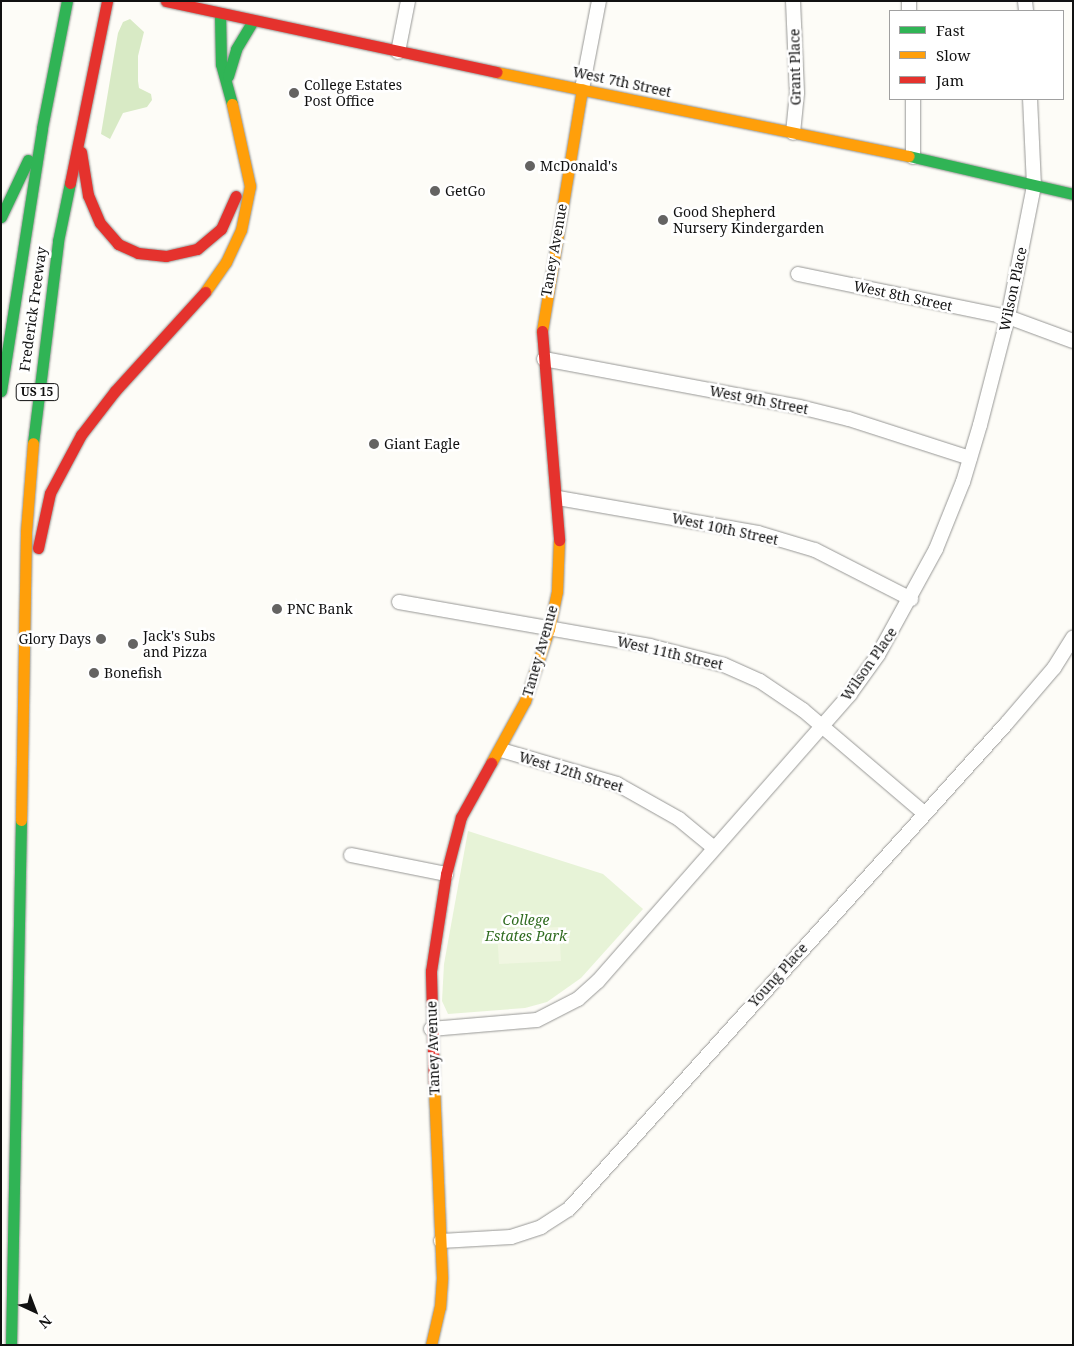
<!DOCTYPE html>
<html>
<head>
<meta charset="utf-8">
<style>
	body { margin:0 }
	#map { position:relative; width:1074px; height:1346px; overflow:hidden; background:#fdfcf7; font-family:"Noto Serif",serif }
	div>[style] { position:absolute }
	.green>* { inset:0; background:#e7f3d7 }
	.forest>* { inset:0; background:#d8eac5 }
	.pitch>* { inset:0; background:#f0f6e1 }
	.roads { filter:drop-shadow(0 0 1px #979795) drop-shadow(0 0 1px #979795) }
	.street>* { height:14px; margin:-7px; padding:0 7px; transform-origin:7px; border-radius:7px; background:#fffffe }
	.fast>* { height:11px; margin:-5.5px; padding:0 5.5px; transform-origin:5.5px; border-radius:5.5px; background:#30b455 }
	.slow>* { height:11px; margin:-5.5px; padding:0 5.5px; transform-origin:5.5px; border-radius:5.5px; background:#ff9f0a }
	.jam>* { height:11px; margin:-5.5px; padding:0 5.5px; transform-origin:5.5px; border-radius:5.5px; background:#e5322d }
	.dots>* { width:14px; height:14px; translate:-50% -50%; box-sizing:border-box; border:2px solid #fff; border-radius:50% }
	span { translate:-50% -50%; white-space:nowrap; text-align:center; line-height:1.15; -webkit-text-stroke:5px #fff; paint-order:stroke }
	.shield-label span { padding:1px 4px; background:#fff; border:1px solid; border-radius:4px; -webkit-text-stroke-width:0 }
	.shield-label { font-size:12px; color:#111; font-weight:700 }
	.street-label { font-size:14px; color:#111 }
	.poi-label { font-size:14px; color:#111 }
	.left { translate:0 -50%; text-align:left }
	.right { translate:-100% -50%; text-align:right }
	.park-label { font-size:14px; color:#2f6b1f; font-style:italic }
	.frame { position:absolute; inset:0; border:2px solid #111; pointer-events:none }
	.legend { position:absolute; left:889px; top:10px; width:175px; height:90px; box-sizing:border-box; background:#fff; border:1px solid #a0a0a0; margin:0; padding:6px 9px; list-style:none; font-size:15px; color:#111 }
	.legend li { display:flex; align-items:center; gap:10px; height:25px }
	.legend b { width:25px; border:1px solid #a0a0a0 }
	.north { position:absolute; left:10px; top:1286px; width:50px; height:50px; -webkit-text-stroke:4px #fff; paint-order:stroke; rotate:137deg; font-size:14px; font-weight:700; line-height:20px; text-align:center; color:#111 }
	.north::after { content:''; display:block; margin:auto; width:18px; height:22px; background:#111; clip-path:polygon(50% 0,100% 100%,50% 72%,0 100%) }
</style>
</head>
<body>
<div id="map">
	<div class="green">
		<div style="clip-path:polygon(468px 831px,603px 874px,643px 909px,581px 978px,547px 1002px,525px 1008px,448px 1014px,442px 1001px,444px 964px)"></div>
	</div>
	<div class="forest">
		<div style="clip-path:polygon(130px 19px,144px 32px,138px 56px,138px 81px,139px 88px,151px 94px,152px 100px,147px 107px,123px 113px,110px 139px,101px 134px,114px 56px,118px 33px,123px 22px)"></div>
	</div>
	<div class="pitch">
		<div style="clip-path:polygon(559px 927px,561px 961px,499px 964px,497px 930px)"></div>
	</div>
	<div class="roads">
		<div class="street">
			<div style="left:793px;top:1px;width:92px;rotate:87.5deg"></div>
			<div style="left:797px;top:93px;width:40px;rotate:95.7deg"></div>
			<div style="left:909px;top:1px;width:10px;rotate:90deg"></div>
			<div style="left:1025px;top:1px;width:10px;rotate:84deg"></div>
			<div style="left:398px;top:52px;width:52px;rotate:-78.9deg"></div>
			<div style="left:582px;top:89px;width:90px;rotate:-79.1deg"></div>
			<div style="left:913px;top:99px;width:58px;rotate:90deg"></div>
			<div style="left:798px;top:274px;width:214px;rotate:11.6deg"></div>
			<div style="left:1008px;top:317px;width:69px;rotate:20.3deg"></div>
			<div style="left:544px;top:359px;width:260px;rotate:10.6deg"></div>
			<div style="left:800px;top:407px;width:50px;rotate:13.8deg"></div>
			<div style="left:849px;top:419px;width:127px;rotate:17.9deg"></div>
			<div style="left:558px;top:498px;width:203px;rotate:9.9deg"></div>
			<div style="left:758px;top:533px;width:59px;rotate:16.6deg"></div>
			<div style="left:815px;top:550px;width:108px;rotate:27deg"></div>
			<div style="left:399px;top:602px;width:255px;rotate:9.9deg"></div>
			<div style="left:650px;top:646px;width:76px;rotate:14.4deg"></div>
			<div style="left:724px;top:665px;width:39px;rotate:24deg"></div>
			<div style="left:760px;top:681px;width:52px;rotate:34deg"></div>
			<div style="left:803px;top:710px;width:159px;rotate:40.4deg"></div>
			<div style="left:501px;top:750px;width:121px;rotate:16.3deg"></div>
			<div style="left:617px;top:784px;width:71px;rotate:29.4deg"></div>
			<div style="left:679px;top:819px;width:45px;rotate:39.6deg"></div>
			<div style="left:351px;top:855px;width:97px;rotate:11.3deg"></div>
			<div style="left:431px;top:1029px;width:106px;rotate:-4.9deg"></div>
			<div style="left:537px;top:1020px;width:46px;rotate:-27.1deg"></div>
			<div style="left:578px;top:999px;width:27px;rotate:-42deg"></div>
			<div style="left:598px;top:981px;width:382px;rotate:-48.7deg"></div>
			<div style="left:850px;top:694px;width:48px;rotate:-54.3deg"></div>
			<div style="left:878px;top:655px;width:121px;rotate:-61.3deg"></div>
			<div style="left:936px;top:549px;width:72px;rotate:-68.1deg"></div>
			<div style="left:963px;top:482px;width:59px;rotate:-73.4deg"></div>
			<div style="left:980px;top:425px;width:112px;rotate:-75.5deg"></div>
			<div style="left:1008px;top:317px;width:134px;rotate:-78.8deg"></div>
			<div style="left:1034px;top:186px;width:87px;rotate:-92.6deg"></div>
			<div style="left:441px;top:1241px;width:70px;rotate:-3.3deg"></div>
			<div style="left:511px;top:1237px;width:32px;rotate:-18deg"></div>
			<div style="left:541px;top:1227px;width:33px;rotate:-33deg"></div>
			<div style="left:569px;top:1209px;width:653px;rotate:-47.98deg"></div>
			<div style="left:1006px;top:724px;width:74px;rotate:-49.4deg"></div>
			<div style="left:1054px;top:668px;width:36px;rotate:-58deg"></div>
		</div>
		<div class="fast">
			<div style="left:220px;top:13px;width:51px;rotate:88.9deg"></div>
			<div style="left:221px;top:64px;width:41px;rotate:74.6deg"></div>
			<div style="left:228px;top:76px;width:28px;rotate:-73deg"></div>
			<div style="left:236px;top:49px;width:33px;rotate:-59deg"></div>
			<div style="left:909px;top:156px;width:168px;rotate:13deg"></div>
			<div style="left:1px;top:217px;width:63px;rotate:-64.7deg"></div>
			<div style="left:1px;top:391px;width:266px;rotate:-81.1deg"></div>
			<div style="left:42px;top:128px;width:129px;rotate:-78.9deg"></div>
			<div style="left:33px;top:443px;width:204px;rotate:-82.9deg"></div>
			<div style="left:58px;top:241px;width:59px;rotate:-78.3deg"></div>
			<div style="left:11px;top:1345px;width:525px;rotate:-88.91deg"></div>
		</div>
		<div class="slow">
			<div style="left:496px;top:72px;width:421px;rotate:11.5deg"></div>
			<div style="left:205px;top:292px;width:37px;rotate:-55deg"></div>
			<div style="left:226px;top:262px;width:35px;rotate:-65deg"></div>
			<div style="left:241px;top:230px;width:45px;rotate:-78.4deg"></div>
			<div style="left:250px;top:186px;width:84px;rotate:-102.4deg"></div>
			<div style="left:542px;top:331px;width:245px;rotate:-80.6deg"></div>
			<div style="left:491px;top:763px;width:71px;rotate:-61.3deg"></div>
			<div style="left:525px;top:701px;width:76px;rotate:-71.6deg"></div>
			<div style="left:549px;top:629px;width:39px;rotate:-78deg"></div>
			<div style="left:557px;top:591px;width:51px;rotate:-87.8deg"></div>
			<div style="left:21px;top:820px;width:288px;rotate:-89deg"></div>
			<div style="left:26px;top:532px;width:89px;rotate:-85.5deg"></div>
			<div style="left:431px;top:1345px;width:39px;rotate:-77deg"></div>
			<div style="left:440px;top:1307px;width:30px;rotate:-86deg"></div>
			<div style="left:442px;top:1277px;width:189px;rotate:-92.4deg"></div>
		</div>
		<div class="jam">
			<div style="left:166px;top:1px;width:338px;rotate:12.1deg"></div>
			<div style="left:81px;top:152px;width:44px;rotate:80.8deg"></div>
			<div style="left:88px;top:195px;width:30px;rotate:67deg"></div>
			<div style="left:100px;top:223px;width:28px;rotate:49deg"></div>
			<div style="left:118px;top:244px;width:22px;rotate:24deg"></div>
			<div style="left:138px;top:253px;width:28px;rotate:6deg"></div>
			<div style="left:166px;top:256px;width:32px;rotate:-13deg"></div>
			<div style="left:197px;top:249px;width:31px;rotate:-40deg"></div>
			<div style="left:221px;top:229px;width:36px;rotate:-66deg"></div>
			<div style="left:70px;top:183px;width:186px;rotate:-78.5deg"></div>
			<div style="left:542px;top:331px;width:210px;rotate:85.3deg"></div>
			<div style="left:38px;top:548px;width:56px;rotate:-77.7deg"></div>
			<div style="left:50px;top:493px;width:66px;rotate:-61.9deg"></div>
			<div style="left:81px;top:435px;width:56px;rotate:-52.3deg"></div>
			<div style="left:115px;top:391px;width:134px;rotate:-47.7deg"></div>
			<div style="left:434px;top:1088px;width:117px;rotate:-91.5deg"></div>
			<div style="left:431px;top:971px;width:98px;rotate:-81.2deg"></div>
			<div style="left:446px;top:874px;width:59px;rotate:-75.3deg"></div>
			<div style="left:461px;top:817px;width:62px;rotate:-60.9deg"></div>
		</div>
	</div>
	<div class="dots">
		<div style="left:294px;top:93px;background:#646362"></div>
		<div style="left:530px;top:166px;background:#646362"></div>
		<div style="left:435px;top:191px;background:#646362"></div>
		<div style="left:663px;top:220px;background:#646362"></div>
		<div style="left:374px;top:444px;background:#646362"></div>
		<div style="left:277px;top:609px;background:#646362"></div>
		<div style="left:101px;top:639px;background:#646362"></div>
		<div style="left:133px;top:644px;background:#646362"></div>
		<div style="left:94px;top:673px;background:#646362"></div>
	</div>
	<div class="shield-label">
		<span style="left:37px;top:392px">US 15</span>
	</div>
	<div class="street-label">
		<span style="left:795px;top:67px;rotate:-91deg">Grant Place</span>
		<span style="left:622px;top:82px;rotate:12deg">West 7th Street</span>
		<span style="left:554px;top:250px;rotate:-80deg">Taney Avenue</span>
		<span style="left:1013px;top:289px;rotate:-78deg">Wilson Place</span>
		<span style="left:903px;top:296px;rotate:12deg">West 8th Street</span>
		<span style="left:33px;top:309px;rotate:-82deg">Frederick Freeway</span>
		<span style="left:759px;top:400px;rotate:11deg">West 9th Street</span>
		<span style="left:725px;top:529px;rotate:12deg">West 10th Street</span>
		<span style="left:540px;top:651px;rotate:-74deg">Taney Avenue</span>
		<span style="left:670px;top:653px;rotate:13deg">West 11th Street</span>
		<span style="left:869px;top:664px;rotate:-55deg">Wilson Place</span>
		<span style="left:571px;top:772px;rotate:17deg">West 12th Street</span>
		<span style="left:778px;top:975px;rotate:-48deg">Young Place</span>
		<span style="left:433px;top:1048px;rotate:-92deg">Taney Avenue</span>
	</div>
	<div class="poi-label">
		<span class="left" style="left:304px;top:93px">College Estates<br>Post Office</span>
		<span class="left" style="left:540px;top:166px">McDonald's</span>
		<span class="left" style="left:445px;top:191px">GetGo</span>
		<span class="left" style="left:673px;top:220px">Good Shepherd<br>Nursery Kindergarden</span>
		<span class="left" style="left:384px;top:444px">Giant Eagle</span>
		<span class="left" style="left:287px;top:609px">PNC Bank</span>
		<span class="left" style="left:143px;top:644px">Jack's Subs<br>and Pizza</span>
		<span class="right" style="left:91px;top:639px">Glory Days</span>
		<span class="left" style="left:104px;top:673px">Bonefish</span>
	</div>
	<div class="park-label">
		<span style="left:526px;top:928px">College<br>Estates Park</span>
	</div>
	<div class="frame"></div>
	<ul class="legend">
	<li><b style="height:6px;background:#30b455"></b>Fast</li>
	<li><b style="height:6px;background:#ff9f0a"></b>Slow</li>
	<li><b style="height:6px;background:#e5322d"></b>Jam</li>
	</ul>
	<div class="north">N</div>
</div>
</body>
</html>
